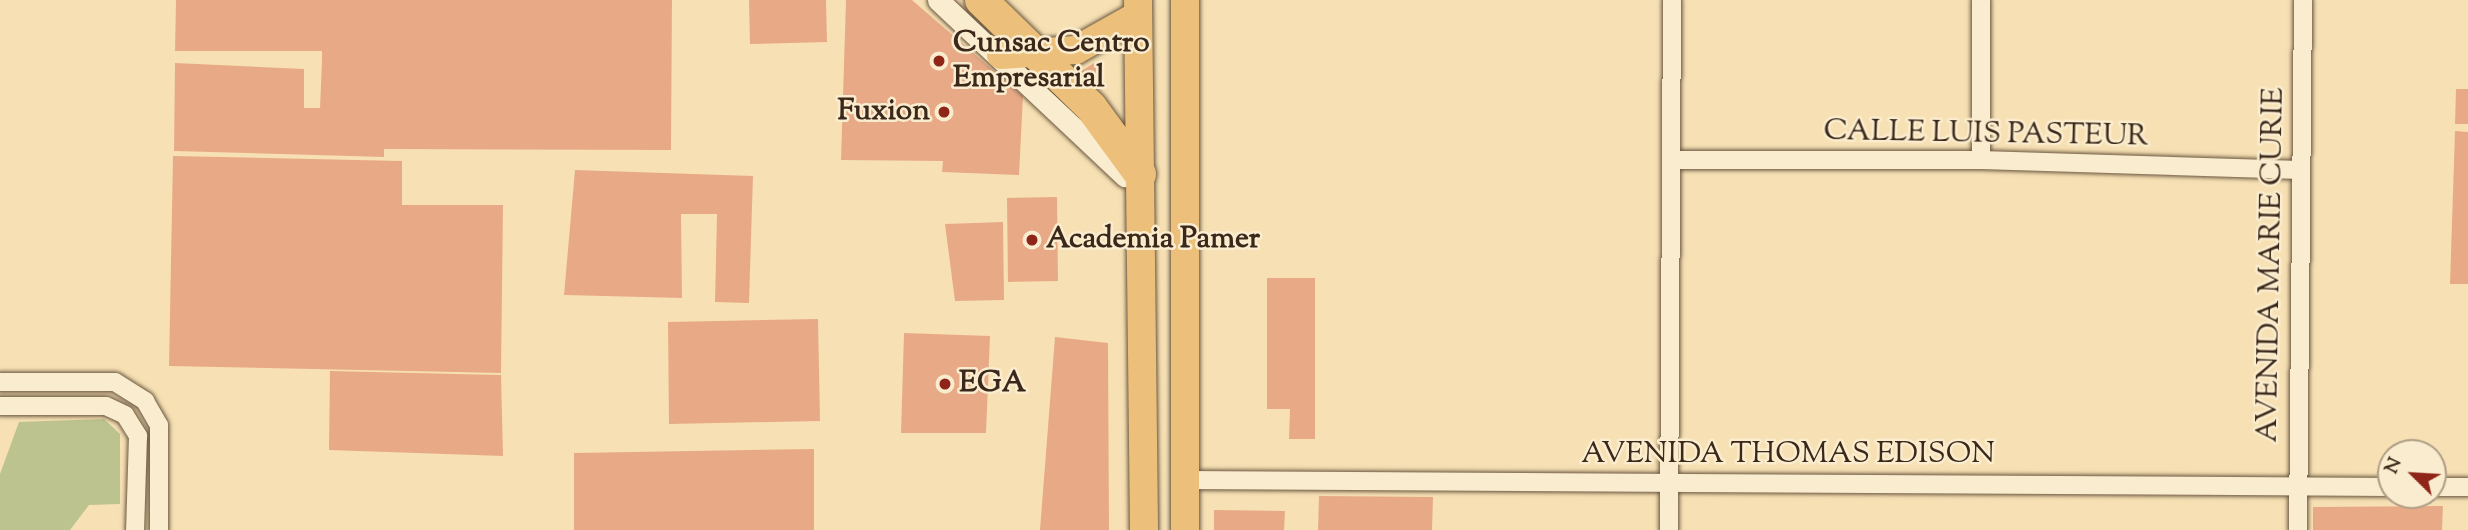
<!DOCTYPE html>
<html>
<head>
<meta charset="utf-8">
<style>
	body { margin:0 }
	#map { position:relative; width:2468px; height:530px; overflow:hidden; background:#f7e1b4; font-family:"Sorts Mill Goudy",serif }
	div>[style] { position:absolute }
	.green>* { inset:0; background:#bcc38e }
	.building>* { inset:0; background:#e8aa86 }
	.roads { filter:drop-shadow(0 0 2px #6a5640) drop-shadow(0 0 2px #6a5640) }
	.minor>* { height:18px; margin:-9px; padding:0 9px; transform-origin:9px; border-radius:9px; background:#faecce }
	.tertiary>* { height:21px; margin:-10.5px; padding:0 10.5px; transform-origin:10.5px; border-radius:10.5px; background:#faecce }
	.primary>* { height:28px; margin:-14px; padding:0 14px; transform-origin:14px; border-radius:14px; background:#ecc07a }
	.motorway>* { height:32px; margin:-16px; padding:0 16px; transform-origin:16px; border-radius:16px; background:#ecc07a }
	.dots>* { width:19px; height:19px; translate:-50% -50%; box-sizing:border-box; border:4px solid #faecce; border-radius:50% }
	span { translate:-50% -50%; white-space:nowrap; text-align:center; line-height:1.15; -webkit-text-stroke:5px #faecce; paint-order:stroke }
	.poi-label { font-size:30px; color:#3b281a; font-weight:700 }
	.left { translate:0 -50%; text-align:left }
	.right { translate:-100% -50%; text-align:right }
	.street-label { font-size:30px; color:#3b281a }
	.north { position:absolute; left:2377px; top:439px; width:70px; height:70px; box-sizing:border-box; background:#faecce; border:2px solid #ae9e86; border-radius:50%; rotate:294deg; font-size:19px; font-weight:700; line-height:28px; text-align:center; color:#3b281a }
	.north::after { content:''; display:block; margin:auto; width:24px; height:32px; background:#8f2418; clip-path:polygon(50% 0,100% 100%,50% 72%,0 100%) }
</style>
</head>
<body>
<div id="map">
	<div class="green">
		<div style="clip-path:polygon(104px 419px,120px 434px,120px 504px,89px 505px,70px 530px,0 530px,0 474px,19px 422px)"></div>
	</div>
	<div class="building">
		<div style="clip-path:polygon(176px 0,672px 0,671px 150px,384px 149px,384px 157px,174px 151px,175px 63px,304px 69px,304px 108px,320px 108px,322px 61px,322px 51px,175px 51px)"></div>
		<div style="clip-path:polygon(749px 0,826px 0,827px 42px,750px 44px)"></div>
		<div style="clip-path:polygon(846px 0,912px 0,1023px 96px,1019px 175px,942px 172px,943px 161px,841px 160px)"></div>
		<div style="clip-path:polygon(1094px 63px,1099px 76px,1091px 83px,1080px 72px)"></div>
		<div style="clip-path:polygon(2456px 89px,2468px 89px,2468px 124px,2455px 124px)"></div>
		<div style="clip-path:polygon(2455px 131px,2468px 132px,2468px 284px,2450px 284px)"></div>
		<div style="clip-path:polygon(173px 156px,402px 161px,402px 205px,503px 205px,501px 373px,169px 366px)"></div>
		<div style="clip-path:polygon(575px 170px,753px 176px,749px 303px,715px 302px,717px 214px,681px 214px,682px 298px,564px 295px)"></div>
		<div style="clip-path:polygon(1057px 197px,1058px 281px,1008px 282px,1007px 198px)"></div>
		<div style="clip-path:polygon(1003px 222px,1004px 300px,955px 301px,945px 224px)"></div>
		<div style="clip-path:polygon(1267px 278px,1315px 278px,1315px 439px,1289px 439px,1290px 409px,1267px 409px)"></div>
		<div style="clip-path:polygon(818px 319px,820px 421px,669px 424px,668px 322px)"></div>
		<div style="clip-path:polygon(904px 333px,990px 336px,986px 433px,901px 433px)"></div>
		<div style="clip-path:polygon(1055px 337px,1108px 343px,1109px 530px,1040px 530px)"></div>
		<div style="clip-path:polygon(330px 371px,501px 375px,503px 456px,329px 450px)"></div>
		<div style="clip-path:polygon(814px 449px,814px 530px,574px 530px,574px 453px)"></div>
		<div style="clip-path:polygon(1319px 496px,1433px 497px,1432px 530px,1318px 530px)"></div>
		<div style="clip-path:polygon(2443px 506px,2442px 530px,2313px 530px,2313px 507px)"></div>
		<div style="clip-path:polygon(1214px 510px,1285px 511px,1284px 530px,1214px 530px)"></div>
	</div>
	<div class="roads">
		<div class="minor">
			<div style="left:1981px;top:0;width:160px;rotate:90deg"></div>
			<div style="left:1671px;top:160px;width:310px"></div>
			<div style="left:1981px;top:160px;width:320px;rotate:1.8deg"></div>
			<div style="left:0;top:382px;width:115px"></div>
			<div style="left:115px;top:382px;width:36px;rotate:32deg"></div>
			<div style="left:145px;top:401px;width:28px;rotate:60deg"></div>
			<div style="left:159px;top:425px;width:105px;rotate:90deg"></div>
			<div style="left:0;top:406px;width:106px"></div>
			<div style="left:106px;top:406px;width:21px;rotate:25deg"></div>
			<div style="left:125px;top:415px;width:25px;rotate:58deg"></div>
			<div style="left:138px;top:436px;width:94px;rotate:91.8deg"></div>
			<div style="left:1185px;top:480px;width:1206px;rotate:0.33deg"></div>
			<div style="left:2433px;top:487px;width:35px"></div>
			<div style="left:1669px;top:530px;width:530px;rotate:-89.68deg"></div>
			<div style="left:2298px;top:530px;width:530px;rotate:-89.46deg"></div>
		</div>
		<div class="tertiary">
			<div style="left:938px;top:0;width:257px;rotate:43.3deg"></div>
		</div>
		<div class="primary">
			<div style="left:1138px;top:0;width:530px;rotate:89.35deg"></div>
			<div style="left:1185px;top:0;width:530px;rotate:90deg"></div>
			<div style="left:1001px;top:55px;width:75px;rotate:-3.8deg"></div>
			<div style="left:1076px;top:50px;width:71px;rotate:-29.4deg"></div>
		</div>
		<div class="motorway">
			<div style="left:981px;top:0;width:153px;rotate:44.2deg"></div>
			<div style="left:1091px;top:107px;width:83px;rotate:53.8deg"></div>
		</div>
	</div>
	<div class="dots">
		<div style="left:939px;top:61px;background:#8f2418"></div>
		<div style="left:944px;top:112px;background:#8f2418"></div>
		<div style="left:1032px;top:240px;background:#8f2418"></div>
		<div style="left:945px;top:384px;background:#8f2418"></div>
	</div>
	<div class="poi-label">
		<span class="left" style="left:953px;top:61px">Cunsac Centro<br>Empresarial</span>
		<span class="right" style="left:930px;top:112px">Fuxion</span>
		<span class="left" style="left:1046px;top:240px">Academia Pamer</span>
		<span class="left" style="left:959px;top:384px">EGA</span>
	</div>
	<div class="street-label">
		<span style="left:1986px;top:135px;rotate:1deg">CALLE LUIS PASTEUR</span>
		<span style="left:2272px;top:265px;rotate:-89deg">AVENIDA MARIE CURIE</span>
		<span style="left:1788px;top:455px">AVENIDA THOMAS EDISON</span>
	</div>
	<div class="north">N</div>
</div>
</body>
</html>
